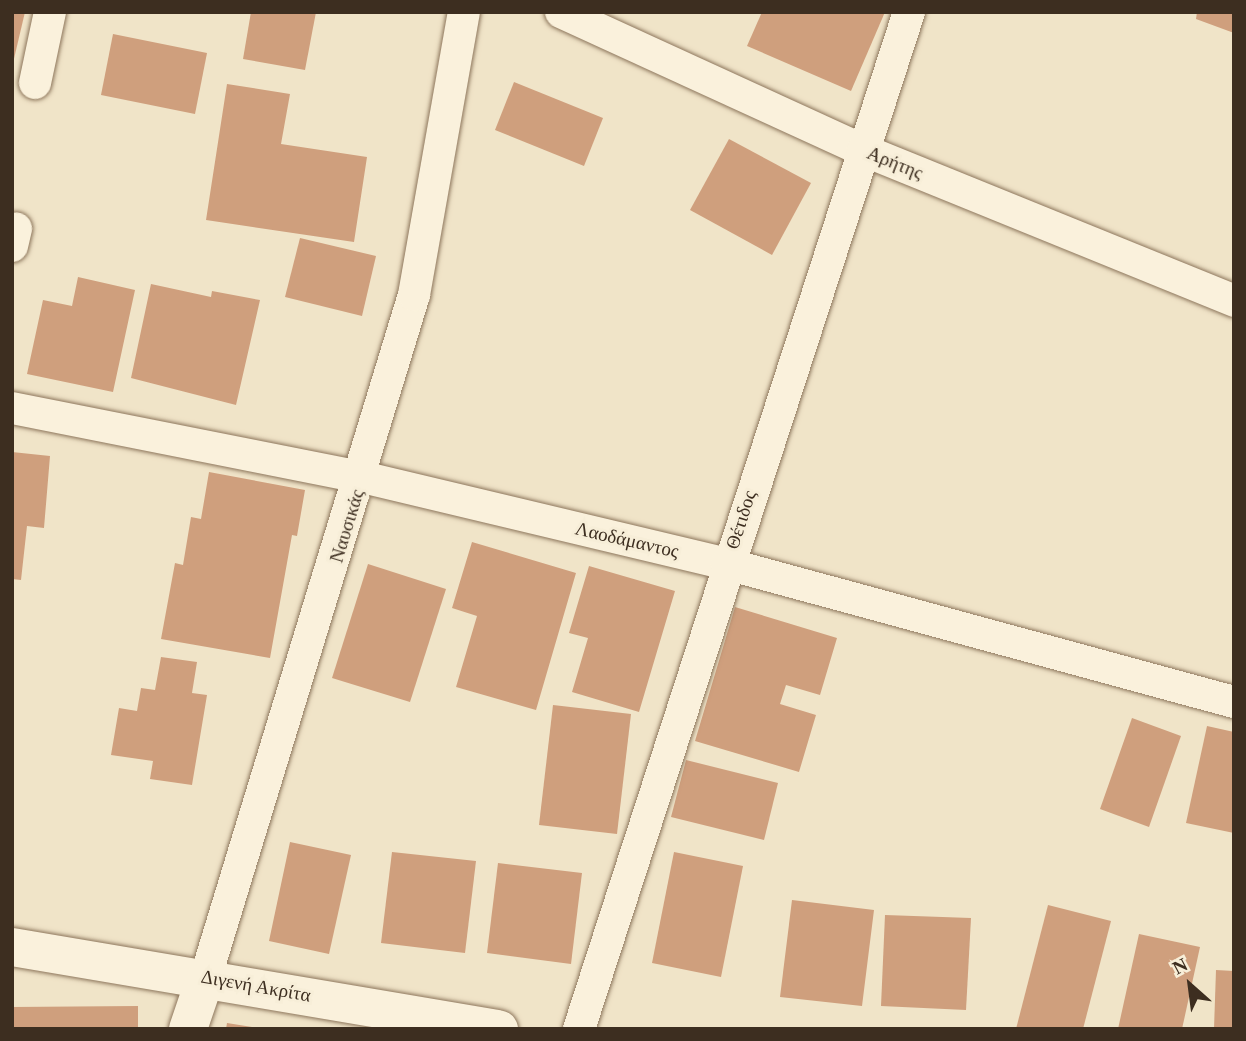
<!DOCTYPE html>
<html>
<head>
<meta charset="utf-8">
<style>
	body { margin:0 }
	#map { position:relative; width:1246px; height:1041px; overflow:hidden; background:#f0e4c8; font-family:Georgia,serif }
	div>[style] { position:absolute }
	.building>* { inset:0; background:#cf9f7d }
	.roads { filter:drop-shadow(0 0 2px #8d765c) drop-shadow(0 0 2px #8d765c) }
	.minor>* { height:32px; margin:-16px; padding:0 16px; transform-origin:16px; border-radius:16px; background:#faf1dc }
	.tertiary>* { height:38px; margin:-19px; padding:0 19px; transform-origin:19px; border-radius:19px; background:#faf1dc }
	span { translate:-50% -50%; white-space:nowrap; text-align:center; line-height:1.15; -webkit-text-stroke:6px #f7eed8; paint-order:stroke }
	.street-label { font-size:19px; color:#3d2e20 }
	.frame { position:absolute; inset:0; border:14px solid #3d2e20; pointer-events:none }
	.north { position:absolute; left:1155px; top:950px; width:70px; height:70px; -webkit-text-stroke:5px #f7eed8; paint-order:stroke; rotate:332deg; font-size:19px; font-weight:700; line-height:28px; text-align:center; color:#3d2e20 }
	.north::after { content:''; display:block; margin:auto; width:24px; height:32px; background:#3d2e20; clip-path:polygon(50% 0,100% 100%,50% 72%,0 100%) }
</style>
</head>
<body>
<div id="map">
	<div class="building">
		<div style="clip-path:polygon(12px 12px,25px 12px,13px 63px,12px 63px)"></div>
		<div style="clip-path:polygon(251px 12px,316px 12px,305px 70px,243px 59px)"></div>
		<div style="clip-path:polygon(762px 12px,885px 12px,851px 91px,747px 46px)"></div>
		<div style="clip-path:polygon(1197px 12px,1234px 12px,1234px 33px,1196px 19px)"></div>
		<div style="clip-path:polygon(113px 34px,207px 53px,195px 114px,101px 95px)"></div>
		<div style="clip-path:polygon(514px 82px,603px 118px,584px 166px,495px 130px)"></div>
		<div style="clip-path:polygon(227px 84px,290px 94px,281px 144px,367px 157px,354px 242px,206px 220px)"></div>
		<div style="clip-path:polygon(729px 139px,811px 183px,772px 255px,690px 210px)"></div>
		<div style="clip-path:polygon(300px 238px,376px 256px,362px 316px,285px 297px)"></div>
		<div style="clip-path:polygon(78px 277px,135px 290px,113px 392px,27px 374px,43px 300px,72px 306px)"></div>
		<div style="clip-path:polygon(151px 284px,211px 297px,212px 291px,260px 300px,236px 405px,131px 378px)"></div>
		<div style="clip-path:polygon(12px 452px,50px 456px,44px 528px,27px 526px,21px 580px,12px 579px)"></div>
		<div style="clip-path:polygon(209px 472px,305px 490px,297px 536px,292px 535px,270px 658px,161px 639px,175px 563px,183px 565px,191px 517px,201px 519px)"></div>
		<div style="clip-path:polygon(472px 542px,576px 573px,536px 710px,456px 687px,477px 616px,452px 608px)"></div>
		<div style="clip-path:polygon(368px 564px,446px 589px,410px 702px,332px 678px)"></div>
		<div style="clip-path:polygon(589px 566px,675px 591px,639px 712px,572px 692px,588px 638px,569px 633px)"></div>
		<div style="clip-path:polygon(735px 607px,837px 638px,820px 695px,786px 685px,780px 704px,816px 715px,799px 772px,695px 741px)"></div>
		<div style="clip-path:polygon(161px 657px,197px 662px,192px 693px,207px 695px,192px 785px,150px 779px,153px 761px,111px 755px,119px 708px,137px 711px,141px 688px,155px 690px)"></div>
		<div style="clip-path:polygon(553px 705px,631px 714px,617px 834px,539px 825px)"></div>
		<div style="clip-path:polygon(1132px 718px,1181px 736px,1149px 827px,1100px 809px)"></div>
		<div style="clip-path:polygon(1207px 726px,1234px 732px,1234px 833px,1186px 823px)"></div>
		<div style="clip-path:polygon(686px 760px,778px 783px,764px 840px,671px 817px)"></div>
		<div style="clip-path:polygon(290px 842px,351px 855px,329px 954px,269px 941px)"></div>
		<div style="clip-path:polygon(392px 852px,476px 861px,465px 953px,381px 943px)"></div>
		<div style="clip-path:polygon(674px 852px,743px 866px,721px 977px,652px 963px)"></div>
		<div style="clip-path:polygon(498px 863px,582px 873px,571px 964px,487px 953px)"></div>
		<div style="clip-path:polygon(792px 900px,874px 910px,862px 1006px,780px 997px)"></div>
		<div style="clip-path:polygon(1048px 905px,1111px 921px,1083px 1029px,1016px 1029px)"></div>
		<div style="clip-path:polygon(885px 915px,971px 918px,966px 1010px,881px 1006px)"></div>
		<div style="clip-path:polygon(1139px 934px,1200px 947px,1182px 1029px,1118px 1029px)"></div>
		<div style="clip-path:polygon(1216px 970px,1234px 971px,1234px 1029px,1214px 1029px)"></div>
		<div style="clip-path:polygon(138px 1006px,138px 1029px,12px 1029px,12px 1007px)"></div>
		<div style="clip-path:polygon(227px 1023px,252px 1027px,252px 1029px,226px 1029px)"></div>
	</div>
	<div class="roads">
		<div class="minor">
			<div style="left:561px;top:12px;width:332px;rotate:24.6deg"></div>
			<div style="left:863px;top:150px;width:401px;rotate:22.1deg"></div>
			<div style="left:35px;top:83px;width:73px;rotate:-78.1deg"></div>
			<div style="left:12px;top:246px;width:18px;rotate:-77deg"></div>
			<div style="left:12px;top:408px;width:357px;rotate:11.2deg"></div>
			<div style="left:362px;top:477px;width:375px;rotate:13.4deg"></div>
			<div style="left:727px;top:564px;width:525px;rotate:15.23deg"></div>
			<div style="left:206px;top:976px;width:712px;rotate:-73.02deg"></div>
			<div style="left:414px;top:295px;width:287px;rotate:-80deg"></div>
			<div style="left:579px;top:1029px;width:1069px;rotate:-72.02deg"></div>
		</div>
		<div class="tertiary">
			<div style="left:12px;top:947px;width:494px;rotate:9.6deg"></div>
			<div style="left:188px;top:1029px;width:56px;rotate:-71.2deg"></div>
		</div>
	</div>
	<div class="street-label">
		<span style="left:895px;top:163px;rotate:22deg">Αρήτης</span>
		<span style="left:741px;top:520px;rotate:-72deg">Θέτιδος</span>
		<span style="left:347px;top:526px;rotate:-73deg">Ναυσικάς</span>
		<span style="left:627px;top:540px;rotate:13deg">Λαοδάμαντος</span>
		<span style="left:256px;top:986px;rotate:10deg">Διγενή Ακρίτα</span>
	</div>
	<div class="frame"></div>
	<div class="north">N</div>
</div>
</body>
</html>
